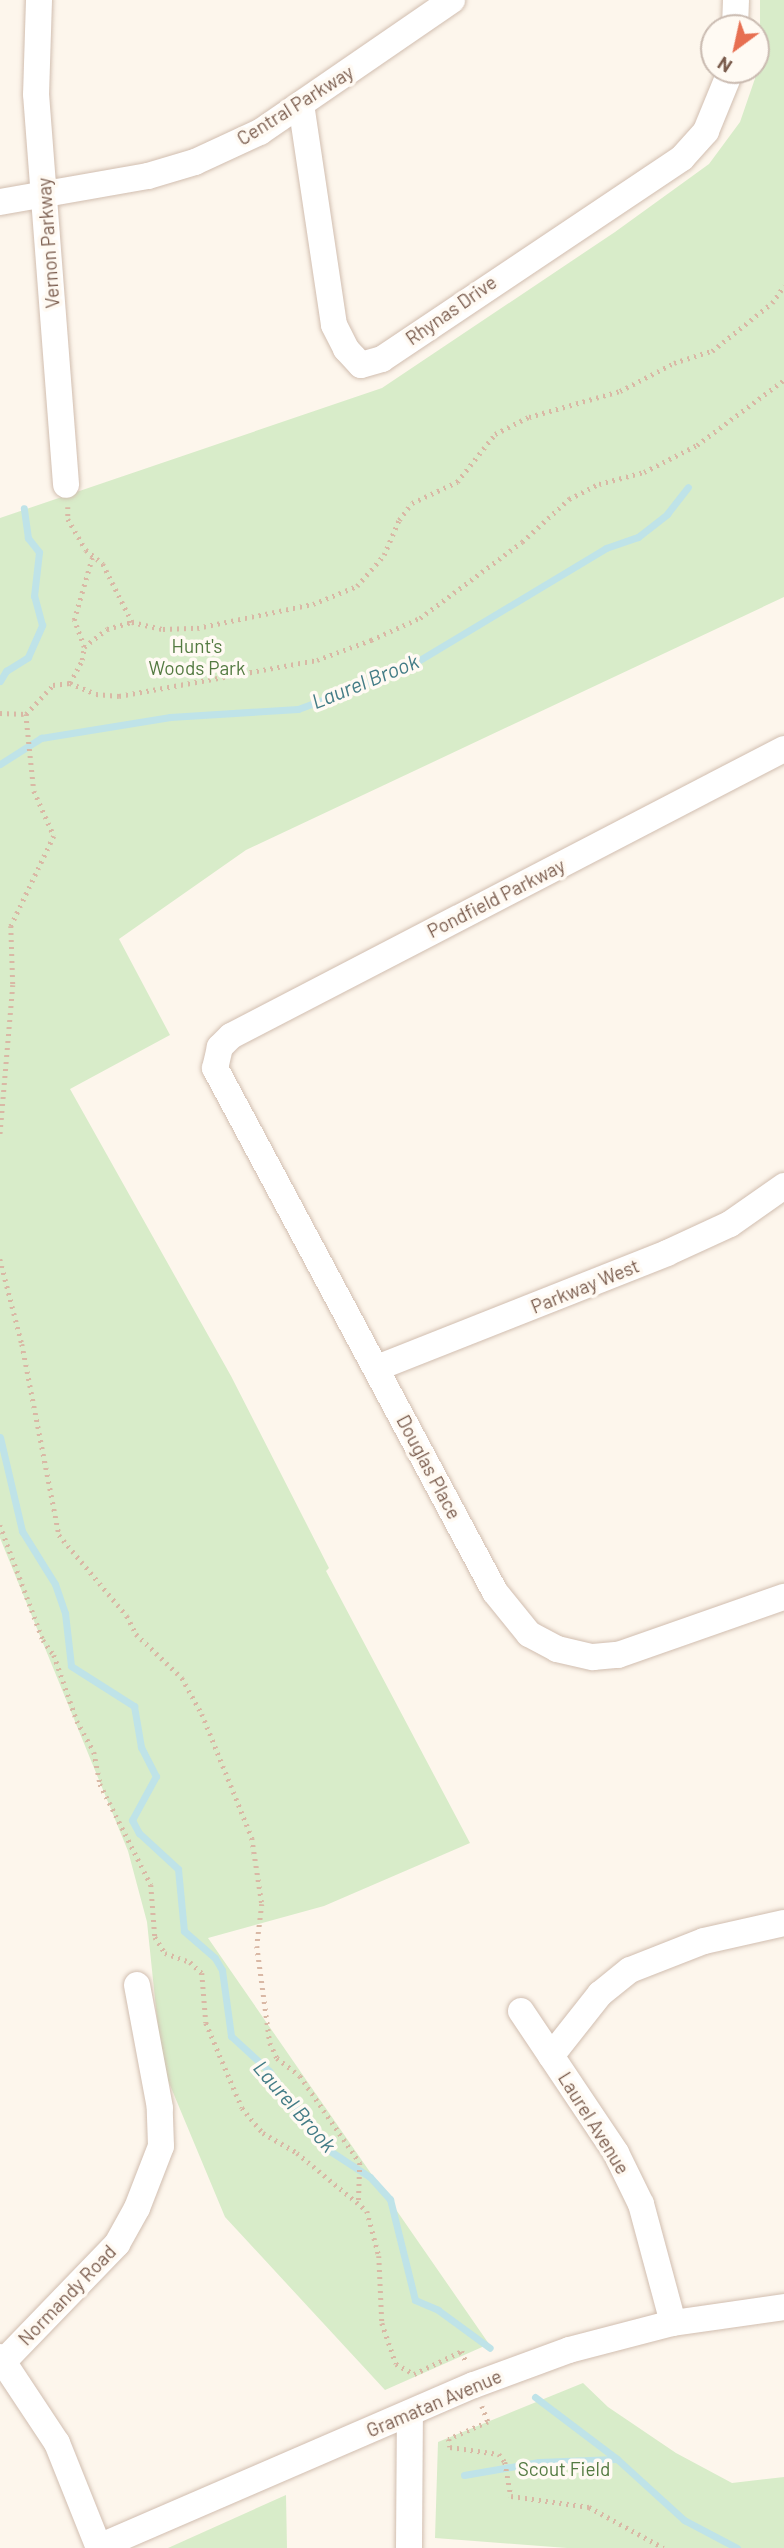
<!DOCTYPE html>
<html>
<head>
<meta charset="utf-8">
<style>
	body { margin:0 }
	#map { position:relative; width:784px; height:2548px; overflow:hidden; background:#fdf6ec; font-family:Barlow,sans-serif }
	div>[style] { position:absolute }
	.green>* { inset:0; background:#d8ecc9 }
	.stream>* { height:7px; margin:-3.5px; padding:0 3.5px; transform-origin:3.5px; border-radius:3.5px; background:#bfe3e8 }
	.path>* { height:4.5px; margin-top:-2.25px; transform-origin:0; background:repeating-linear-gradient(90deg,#d9b8a5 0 2px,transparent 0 7px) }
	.roads { filter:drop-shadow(0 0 2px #d1beb0) drop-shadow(0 0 2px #d1beb0) }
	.minor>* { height:26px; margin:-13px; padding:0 13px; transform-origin:13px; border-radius:13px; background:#fff }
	span { translate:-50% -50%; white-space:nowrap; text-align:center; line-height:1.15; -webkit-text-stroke:7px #fffaf3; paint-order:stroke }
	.street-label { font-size:19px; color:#7a5c4d }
	.park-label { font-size:19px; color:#537a41 }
	.water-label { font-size:21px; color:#437c86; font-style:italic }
	.north { position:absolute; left:700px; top:14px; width:70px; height:70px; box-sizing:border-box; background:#fffaf3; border:2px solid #cabbb1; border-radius:50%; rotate:213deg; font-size:19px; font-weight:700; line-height:28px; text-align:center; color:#7a5c4d }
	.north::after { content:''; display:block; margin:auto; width:24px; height:32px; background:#e76f51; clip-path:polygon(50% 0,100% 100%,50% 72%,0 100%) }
</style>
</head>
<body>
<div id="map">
	<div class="green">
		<div style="clip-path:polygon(760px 0,784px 0,784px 597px,246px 850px,119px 939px,170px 1035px,70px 1089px,231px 1376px,329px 1568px,326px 1571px,470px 1843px,324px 1906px,208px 1938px,489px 2344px,385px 2390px,225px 2217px,162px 2066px,147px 1922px,128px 1851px,0 1538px,0 518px,382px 388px,615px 232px,709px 164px,740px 122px,760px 64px)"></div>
		<div style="clip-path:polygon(583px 2383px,608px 2407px,676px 2453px,732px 2483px,784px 2477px,784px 2548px,567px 2548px,435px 2538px,438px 2442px)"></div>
		<div style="clip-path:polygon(286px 2495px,287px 2548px,168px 2548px)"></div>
	</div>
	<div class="stream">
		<div style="left:0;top:681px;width:12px;rotate:-59deg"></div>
		<div style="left:6px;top:671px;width:26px;rotate:-32deg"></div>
		<div style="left:28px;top:657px;width:35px;rotate:-66deg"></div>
		<div style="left:42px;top:625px;width:30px;rotate:-105deg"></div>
		<div style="left:34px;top:596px;width:44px;rotate:-83.5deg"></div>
		<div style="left:39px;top:552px;width:18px;rotate:-128deg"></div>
		<div style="left:28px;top:538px;width:30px;rotate:-98deg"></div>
		<div style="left:0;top:764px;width:49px;rotate:-32.4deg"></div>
		<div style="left:41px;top:738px;width:131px;rotate:-9.2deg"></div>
		<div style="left:170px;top:717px;width:128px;rotate:-3.6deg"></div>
		<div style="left:298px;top:709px;width:112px;rotate:-20.4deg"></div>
		<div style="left:403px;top:670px;width:237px;rotate:-31deg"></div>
		<div style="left:606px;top:548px;width:34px;rotate:-19deg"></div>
		<div style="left:638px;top:537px;width:37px;rotate:-38deg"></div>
		<div style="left:667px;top:514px;width:34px;rotate:-52deg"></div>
		<div style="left:0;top:1437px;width:97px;rotate:76.8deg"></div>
		<div style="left:22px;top:1531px;width:62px;rotate:58.1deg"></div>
		<div style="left:55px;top:1584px;width:31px;rotate:71deg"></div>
		<div style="left:65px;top:1613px;width:53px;rotate:83.5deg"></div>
		<div style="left:71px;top:1666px;width:75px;rotate:32.4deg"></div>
		<div style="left:134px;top:1706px;width:42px;rotate:80.3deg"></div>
		<div style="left:141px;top:1747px;width:33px;rotate:63deg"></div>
		<div style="left:156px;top:1776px;width:50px;rotate:118.6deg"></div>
		<div style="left:132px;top:1820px;width:15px;rotate:62deg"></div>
		<div style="left:139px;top:1833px;width:53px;rotate:42.7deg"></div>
		<div style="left:178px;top:1869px;width:62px;rotate:84.5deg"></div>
		<div style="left:184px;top:1931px;width:41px;rotate:41.1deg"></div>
		<div style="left:215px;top:1958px;width:14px;rotate:60deg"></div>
		<div style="left:222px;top:1970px;width:67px;rotate:82.2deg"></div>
		<div style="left:231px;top:2036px;width:52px;rotate:42.6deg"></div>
		<div style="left:269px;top:2071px;width:97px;rotate:53.4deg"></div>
		<div style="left:327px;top:2149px;width:51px;rotate:33.1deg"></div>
		<div style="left:370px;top:2177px;width:30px;rotate:48deg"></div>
		<div style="left:390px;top:2199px;width:104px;rotate:76.1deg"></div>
		<div style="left:415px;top:2300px;width:25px;rotate:23deg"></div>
		<div style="left:438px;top:2310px;width:64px;rotate:36.2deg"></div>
		<div style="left:535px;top:2397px;width:103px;rotate:37.1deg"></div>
		<div style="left:617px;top:2459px;width:91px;rotate:42.3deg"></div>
		<div style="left:684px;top:2520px;width:60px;rotate:27.8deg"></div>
		<div style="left:464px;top:2475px;width:76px;rotate:-9.8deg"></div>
		<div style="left:539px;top:2462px;width:77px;rotate:-2.2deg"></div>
	</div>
	<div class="path">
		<div style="left:68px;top:507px;width:12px;rotate:90deg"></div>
		<div style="left:68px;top:519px;width:36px;rotate:60deg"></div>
		<div style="left:86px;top:550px;width:22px;rotate:39deg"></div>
		<div style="left:103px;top:564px;width:65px;rotate:63.4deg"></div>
		<div style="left:84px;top:647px;width:29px;rotate:-38deg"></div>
		<div style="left:107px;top:629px;width:26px;rotate:-16deg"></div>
		<div style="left:132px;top:622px;width:32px;rotate:13deg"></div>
		<div style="left:163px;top:629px;width:34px;rotate:-2deg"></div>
		<div style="left:197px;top:628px;width:118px;rotate:-11.7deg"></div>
		<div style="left:313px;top:604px;width:48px;rotate:-22.2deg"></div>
		<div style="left:357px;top:586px;width:41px;rotate:-48.9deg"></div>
		<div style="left:384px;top:555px;width:38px;rotate:-67deg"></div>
		<div style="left:399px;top:520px;width:21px;rotate:-53deg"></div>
		<div style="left:412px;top:503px;width:50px;rotate:-25deg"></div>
		<div style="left:457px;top:482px;width:61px;rotate:-51.6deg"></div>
		<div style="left:495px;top:434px;width:38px;rotate:-27deg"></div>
		<div style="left:529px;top:417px;width:95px;rotate:-15.9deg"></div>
		<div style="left:620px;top:391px;width:61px;rotate:-27.4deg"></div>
		<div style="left:674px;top:363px;width:40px;rotate:-18deg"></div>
		<div style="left:712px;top:351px;width:77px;rotate:-38.7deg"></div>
		<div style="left:772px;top:303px;width:21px;rotate:-55deg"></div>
		<div style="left:70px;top:683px;width:26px;rotate:-62deg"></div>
		<div style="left:82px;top:660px;width:13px;rotate:-81deg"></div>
		<div style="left:84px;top:647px;width:29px;rotate:-110deg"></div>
		<div style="left:74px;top:620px;width:65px;rotate:-73.8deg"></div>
		<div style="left:0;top:713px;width:26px;rotate:2deg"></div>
		<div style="left:26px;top:714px;width:77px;rotate:84.1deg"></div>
		<div style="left:34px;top:791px;width:49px;rotate:66deg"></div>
		<div style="left:54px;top:836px;width:100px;rotate:115.5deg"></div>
		<div style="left:11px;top:926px;width:59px;rotate:88.1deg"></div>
		<div style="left:13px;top:985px;width:152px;rotate:94.9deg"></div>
		<div style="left:26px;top:714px;width:40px;rotate:-47deg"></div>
		<div style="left:53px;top:685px;width:17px;rotate:-7deg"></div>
		<div style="left:70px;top:683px;width:28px;rotate:23deg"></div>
		<div style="left:96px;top:694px;width:23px;rotate:5deg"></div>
		<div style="left:119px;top:696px;width:201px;rotate:-10.3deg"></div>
		<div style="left:317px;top:660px;width:58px;rotate:-20.3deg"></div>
		<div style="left:371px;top:640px;width:54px;rotate:-24.2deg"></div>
		<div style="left:420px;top:618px;width:127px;rotate:-36.7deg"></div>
		<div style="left:522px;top:542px;width:64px;rotate:-42.5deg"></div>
		<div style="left:569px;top:499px;width:34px;rotate:-27deg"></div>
		<div style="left:599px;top:484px;width:47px;rotate:-14.9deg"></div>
		<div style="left:644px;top:472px;width:59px;rotate:-27deg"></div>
		<div style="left:697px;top:445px;width:109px;rotate:-36.8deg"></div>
		<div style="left:0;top:1259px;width:88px;rotate:75.5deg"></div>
		<div style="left:22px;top:1344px;width:195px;rotate:79deg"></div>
		<div style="left:59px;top:1535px;width:106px;rotate:50deg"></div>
		<div style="left:127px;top:1616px;width:20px;rotate:63deg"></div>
		<div style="left:136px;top:1634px;width:64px;rotate:43.7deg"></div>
		<div style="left:182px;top:1678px;width:41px;rotate:60.9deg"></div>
		<div style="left:202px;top:1714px;width:134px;rotate:68deg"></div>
		<div style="left:252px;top:1838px;width:67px;rotate:81.4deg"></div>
		<div style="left:262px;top:1904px;width:42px;rotate:96.8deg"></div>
		<div style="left:257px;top:1946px;width:98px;rotate:82.4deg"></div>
		<div style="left:270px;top:2043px;width:17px;rotate:65deg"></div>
		<div style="left:277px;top:2058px;width:29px;rotate:38deg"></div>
		<div style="left:300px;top:2076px;width:106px;rotate:55.4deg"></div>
		<div style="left:360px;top:2163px;width:37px;rotate:92deg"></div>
		<div style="left:0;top:1525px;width:123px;rotate:69.5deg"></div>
		<div style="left:43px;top:1640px;width:19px;rotate:54deg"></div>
		<div style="left:54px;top:1655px;width:70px;rotate:70.8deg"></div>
		<div style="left:77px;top:1721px;width:35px;rotate:61deg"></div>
		<div style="left:94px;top:1752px;width:33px;rotate:79deg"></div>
		<div style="left:100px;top:1784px;width:113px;rotate:63.2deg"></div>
		<div style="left:151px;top:1885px;width:52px;rotate:85.6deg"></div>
		<div style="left:155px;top:1937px;width:19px;rotate:58deg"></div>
		<div style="left:165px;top:1953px;width:27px;rotate:20deg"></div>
		<div style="left:190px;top:1962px;width:16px;rotate:43deg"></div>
		<div style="left:202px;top:1973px;width:50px;rotate:85.4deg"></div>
		<div style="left:206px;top:2023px;width:92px;rotate:67deg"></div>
		<div style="left:242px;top:2108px;width:33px;rotate:50deg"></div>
		<div style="left:263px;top:2133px;width:39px;rotate:30deg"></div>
		<div style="left:297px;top:2153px;width:91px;rotate:39.6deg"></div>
		<div style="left:367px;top:2211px;width:47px;rotate:75.1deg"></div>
		<div style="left:379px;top:2256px;width:67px;rotate:87.4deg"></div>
		<div style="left:382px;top:2323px;width:43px;rotate:71.1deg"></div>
		<div style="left:396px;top:2364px;width:21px;rotate:29deg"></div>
		<div style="left:414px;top:2374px;width:53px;rotate:-25.6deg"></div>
		<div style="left:462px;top:2351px;width:12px;rotate:70deg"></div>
		<div style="left:482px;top:2406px;width:17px;rotate:69deg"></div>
		<div style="left:488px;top:2422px;width:43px;rotate:156.4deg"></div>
		<div style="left:449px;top:2439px;width:8px;rotate:83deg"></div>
		<div style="left:450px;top:2447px;width:49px;rotate:8.1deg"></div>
		<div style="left:499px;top:2454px;width:10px;rotate:53deg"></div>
		<div style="left:505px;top:2462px;width:35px;rotate:80deg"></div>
		<div style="left:511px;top:2496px;width:79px;rotate:8deg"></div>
		<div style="left:589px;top:2507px;width:85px;rotate:28.7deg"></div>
	</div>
	<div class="roads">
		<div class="minor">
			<div style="left:39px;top:0;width:94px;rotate:91.8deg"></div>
			<div style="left:36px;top:94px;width:392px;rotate:85.6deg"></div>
			<div style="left:735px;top:28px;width:28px;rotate:-88deg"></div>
			<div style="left:301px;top:104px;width:223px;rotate:81.5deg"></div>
			<div style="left:334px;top:325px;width:27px;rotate:63deg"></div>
			<div style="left:346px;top:349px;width:22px;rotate:47deg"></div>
			<div style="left:361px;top:365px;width:22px;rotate:-16deg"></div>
			<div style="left:382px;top:359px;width:361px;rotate:-33.8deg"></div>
			<div style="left:682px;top:158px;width:36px;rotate:-48deg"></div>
			<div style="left:706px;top:131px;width:66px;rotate:-67.7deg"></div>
			<div style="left:0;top:202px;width:150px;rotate:-10deg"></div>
			<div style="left:148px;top:176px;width:49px;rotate:-16.6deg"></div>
			<div style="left:195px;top:162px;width:72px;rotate:-24.8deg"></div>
			<div style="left:260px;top:132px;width:233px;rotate:-34.5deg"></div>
			<div style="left:784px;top:749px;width:623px;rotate:152.57deg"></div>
			<div style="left:231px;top:1036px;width:16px;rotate:135deg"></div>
			<div style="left:220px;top:1047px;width:22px;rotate:103deg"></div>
			<div style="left:215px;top:1068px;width:594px;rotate:61.88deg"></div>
			<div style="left:495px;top:1592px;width:54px;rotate:51deg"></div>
			<div style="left:529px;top:1634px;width:32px;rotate:28deg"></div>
			<div style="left:557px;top:1649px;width:37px;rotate:13deg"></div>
			<div style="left:593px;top:1657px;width:25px;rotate:-5deg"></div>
			<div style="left:618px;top:1655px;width:176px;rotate:-19.3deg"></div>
			<div style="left:377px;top:1368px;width:312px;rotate:-21.6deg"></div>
			<div style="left:667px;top:1253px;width:69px;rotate:-24.7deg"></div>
			<div style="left:730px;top:1224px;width:66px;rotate:-35.1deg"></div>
			<div style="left:521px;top:2011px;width:171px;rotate:56.2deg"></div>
			<div style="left:616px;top:2153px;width:57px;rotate:63.9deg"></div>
			<div style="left:641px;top:2204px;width:123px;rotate:74.9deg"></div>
			<div style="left:551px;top:2056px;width:79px;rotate:-51.7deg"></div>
			<div style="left:600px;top:1994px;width:38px;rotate:-39deg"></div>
			<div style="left:630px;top:1970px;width:79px;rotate:-21.4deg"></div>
			<div style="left:704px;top:1941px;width:82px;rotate:-12.7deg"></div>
			<div style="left:0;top:2357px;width:103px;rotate:56.5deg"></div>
			<div style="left:57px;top:2443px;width:113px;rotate:68.2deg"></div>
			<div style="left:4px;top:2361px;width:163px;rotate:-46deg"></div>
			<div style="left:117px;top:2244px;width:41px;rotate:-60.9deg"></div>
			<div style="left:137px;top:2208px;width:66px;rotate:-68.8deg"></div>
			<div style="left:161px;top:2146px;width:38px;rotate:-92deg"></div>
			<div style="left:160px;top:2108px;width:125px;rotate:-100.6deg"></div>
			<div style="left:99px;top:2547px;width:408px;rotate:-23.4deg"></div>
			<div style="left:474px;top:2385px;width:101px;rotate:-20.2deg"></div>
			<div style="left:569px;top:2350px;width:107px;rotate:-14.6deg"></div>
			<div style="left:673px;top:2323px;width:112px;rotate:-8.2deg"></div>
			<div style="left:409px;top:2548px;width:135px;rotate:-89.6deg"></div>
		</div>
	</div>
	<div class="street-label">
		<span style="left:295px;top:105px;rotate:-32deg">Central Parkway</span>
		<span style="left:48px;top:243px;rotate:-94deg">Vernon Parkway</span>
		<span style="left:451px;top:310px;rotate:-35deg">Rhynas Drive</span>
		<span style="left:496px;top:898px;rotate:-27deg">Pondfield Parkway</span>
		<span style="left:585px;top:1286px;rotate:-22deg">Parkway West</span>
		<span style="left:429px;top:1467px;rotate:62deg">Douglas Place</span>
		<span style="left:594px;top:2123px;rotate:58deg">Laurel Avenue</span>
		<span style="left:67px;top:2295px;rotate:-46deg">Normandy Road</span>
		<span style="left:434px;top:2403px;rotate:-23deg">Gramatan Avenue</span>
	</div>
	<div class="park-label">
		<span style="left:197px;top:657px">Hunt's<br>Woods Park</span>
		<span style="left:564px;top:2469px">Scout Field</span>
	</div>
	<div class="water-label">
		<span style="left:365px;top:681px;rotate:-22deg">Laurel Brook</span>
		<span style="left:295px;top:2106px;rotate:49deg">Laurel Brook</span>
	</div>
	<div class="north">N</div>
</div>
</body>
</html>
